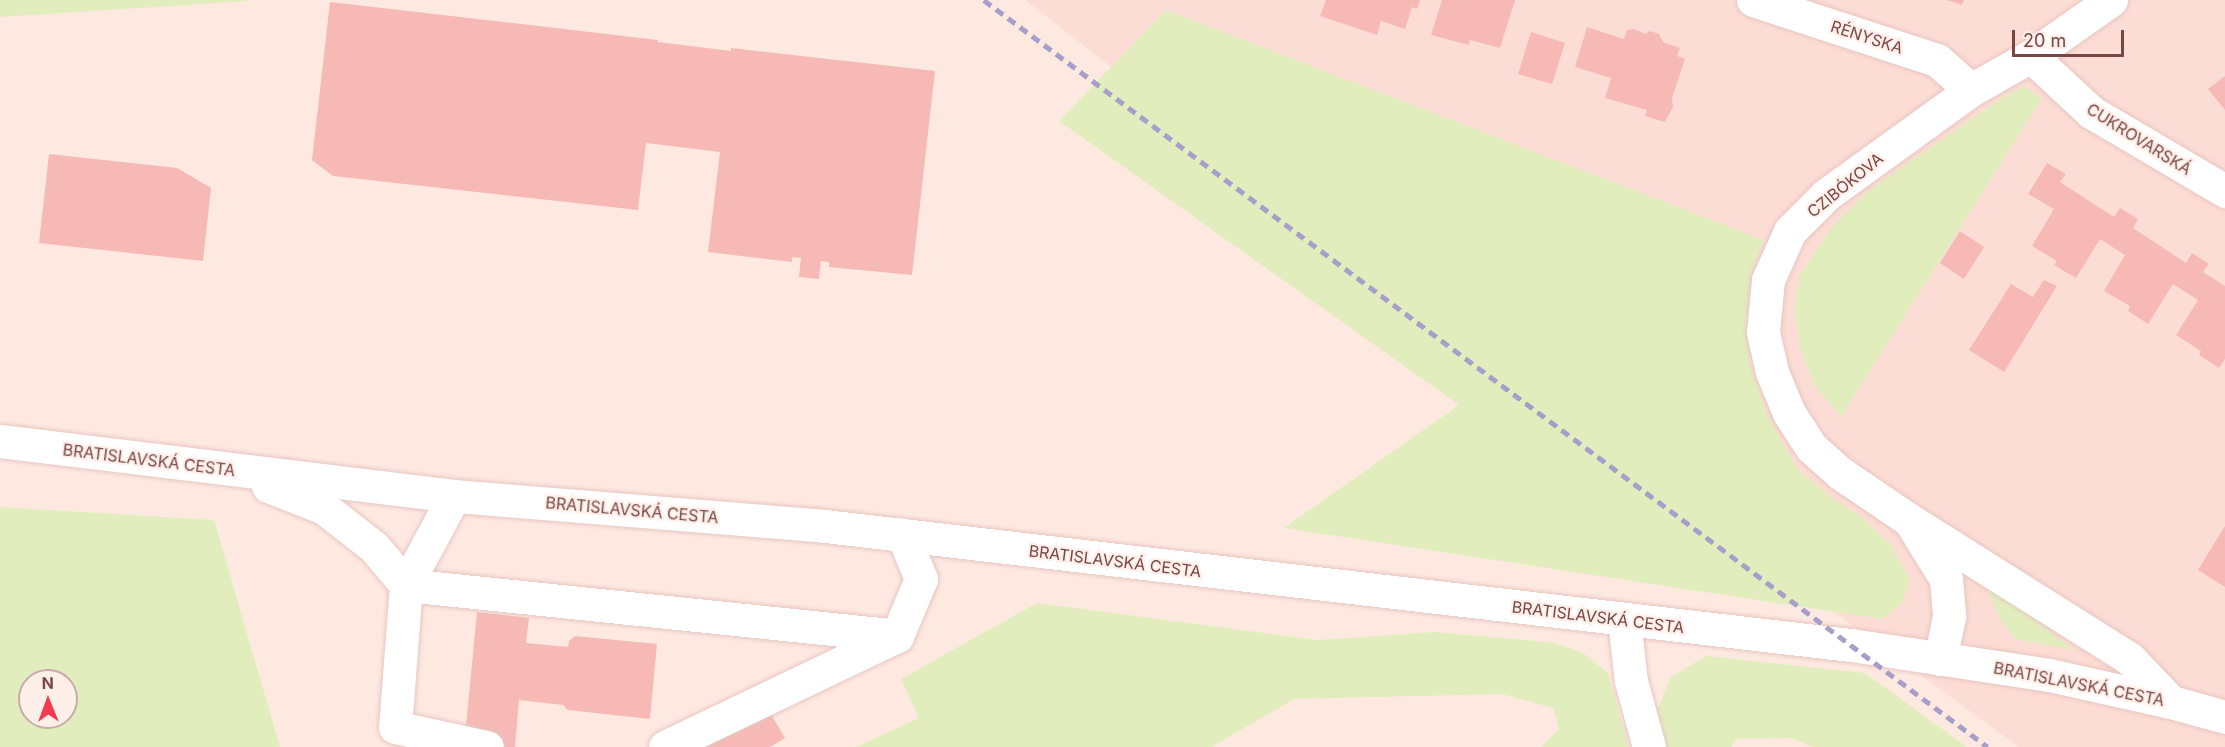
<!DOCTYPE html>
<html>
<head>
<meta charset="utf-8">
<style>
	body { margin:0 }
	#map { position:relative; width:2225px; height:747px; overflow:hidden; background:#fee9e1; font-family:Inter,sans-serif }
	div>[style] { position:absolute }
	.residential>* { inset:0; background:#fcddd5 }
	.green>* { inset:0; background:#e2edbe }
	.building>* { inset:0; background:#f6b9b6 }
	.roads { filter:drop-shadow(0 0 2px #e8c6c1) drop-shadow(0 0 2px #e8c6c1) }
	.minor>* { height:33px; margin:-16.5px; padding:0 16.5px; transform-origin:16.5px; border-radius:16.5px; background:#fff }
	.rail>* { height:4.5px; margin-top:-2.25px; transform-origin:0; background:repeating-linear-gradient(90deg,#a79fc9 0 9px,transparent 0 15px) }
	span { translate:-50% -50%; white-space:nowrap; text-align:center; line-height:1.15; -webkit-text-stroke:4.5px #ffefe9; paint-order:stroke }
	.street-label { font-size:16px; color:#784645 }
	.north { position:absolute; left:18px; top:669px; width:60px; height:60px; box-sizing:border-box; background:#ffefe9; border:2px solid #c9aba7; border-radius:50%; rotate:359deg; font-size:16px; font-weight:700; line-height:24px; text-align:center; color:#784645 }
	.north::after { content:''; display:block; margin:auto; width:21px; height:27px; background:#f43a52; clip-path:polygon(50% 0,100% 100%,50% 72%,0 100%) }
	.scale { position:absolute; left:2012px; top:30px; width:112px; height:27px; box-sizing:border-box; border:3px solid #784645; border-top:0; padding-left:8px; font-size:18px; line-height:21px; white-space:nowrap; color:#784645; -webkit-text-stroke:4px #ffefe9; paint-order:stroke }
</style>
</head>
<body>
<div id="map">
	<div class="residential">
		<div style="clip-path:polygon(1025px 0,2225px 0,2225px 747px,2019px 747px,1807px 592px,1145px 93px)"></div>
	</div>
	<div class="green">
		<div style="clip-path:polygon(0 0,248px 0,249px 1px,0 17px)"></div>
		<div style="clip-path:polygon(1166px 10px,1764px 240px,1752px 272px,1746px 317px,1749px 361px,1768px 415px,1798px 470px,1835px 500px,1860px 516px,1891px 545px,1910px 579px,1901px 604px,1882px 619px,1284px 528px,1459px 405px,1059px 121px)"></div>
		<div style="clip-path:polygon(2025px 87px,2042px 98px,1841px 417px,1815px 386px,1800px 348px,1794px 308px,1800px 275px,1832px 227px,1868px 191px,2009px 93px)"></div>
		<div style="clip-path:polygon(evenodd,0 507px,214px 520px,280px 747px,0 747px,0 507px,30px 681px,66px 681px,66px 717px,30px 717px,30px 681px)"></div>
		<div style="clip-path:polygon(1986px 587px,2031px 616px,2074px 650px,2015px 639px,2000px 618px)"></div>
		<div style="clip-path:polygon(1037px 603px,1317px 640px,1437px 632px,1555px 643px,1583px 653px,1608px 673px,1629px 747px,1541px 747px,1559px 729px,1553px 708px,1502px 694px,1294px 699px,1211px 747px,856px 747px,919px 718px,901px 679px)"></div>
		<div style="clip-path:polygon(1706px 656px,1865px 673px,1967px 747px,1813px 747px,1790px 738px,1737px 739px,1731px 747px,1667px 747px,1657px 710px,1671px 677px)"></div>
	</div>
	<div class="building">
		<div style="clip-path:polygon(1326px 0,1420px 0,1417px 9px,1412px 7px,1405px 29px,1381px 21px,1377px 35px,1320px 16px)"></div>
		<div style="clip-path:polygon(1442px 0,1515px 0,1500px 48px,1470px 40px,1469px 45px,1431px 35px)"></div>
		<div style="clip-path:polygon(1947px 0,1964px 0,1962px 5px)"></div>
		<div style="clip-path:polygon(330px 2px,658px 40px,658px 42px,731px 51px,731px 48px,935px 71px,912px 275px,829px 267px,829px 262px,821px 261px,819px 279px,799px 277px,801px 258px,792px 257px,792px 262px,708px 252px,720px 152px,646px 143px,638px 210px,333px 176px,312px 160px)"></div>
		<div style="clip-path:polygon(1587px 27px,1624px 39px,1627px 30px,1634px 29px,1645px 34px,1650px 31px,1659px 34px,1663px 42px,1680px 48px,1677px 56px,1685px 59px,1672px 98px,1673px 107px,1665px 122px,1645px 116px,1647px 110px,1605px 98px,1611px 78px,1575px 67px)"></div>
		<div style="clip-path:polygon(1531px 32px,1565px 43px,1552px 84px,1518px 74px)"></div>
		<div style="clip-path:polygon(2225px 76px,2225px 110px,2208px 89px)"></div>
		<div style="clip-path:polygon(49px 154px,177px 168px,211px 188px,203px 261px,39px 243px)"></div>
		<div style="clip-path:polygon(2047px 163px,2066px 174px,2060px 182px,2114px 217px,2120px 208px,2138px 219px,2133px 228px,2186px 263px,2192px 253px,2209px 264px,2203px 272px,2225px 286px,2225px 359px,2219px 368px,2199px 355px,2201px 351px,2176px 335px,2198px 300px,2173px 284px,2148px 324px,2128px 311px,2130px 306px,2104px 291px,2125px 255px,2100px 239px,2076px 278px,2054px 265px,2057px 261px,2032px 246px,2054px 209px,2028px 194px)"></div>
		<div style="clip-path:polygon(1960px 231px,1984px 247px,1964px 279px,1940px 263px)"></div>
		<div style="clip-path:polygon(2044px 280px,2057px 286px,2004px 372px,1969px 350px,2011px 284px,2033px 297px)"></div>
		<div style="clip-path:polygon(2225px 526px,2225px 587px,2198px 570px)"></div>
		<div style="clip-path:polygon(477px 612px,529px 618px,526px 643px,568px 647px,569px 641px,575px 636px,657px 644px,650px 719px,568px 710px,563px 705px,519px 700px,515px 747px,464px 747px)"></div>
		<div style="clip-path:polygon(768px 709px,785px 738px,770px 747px,706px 747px,704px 745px)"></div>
	</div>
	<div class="roads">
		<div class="minor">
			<div style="left:1753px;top:0;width:194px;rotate:18.1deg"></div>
			<div style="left:1937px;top:60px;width:45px;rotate:41.4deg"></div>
			<div style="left:2111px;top:0;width:98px;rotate:145deg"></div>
			<div style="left:2031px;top:56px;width:69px;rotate:150.5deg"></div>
			<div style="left:1971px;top:90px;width:179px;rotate:144.1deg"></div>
			<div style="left:1826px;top:195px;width:51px;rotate:135deg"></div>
			<div style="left:1790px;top:231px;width:54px;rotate:114.2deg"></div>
			<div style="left:1768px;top:280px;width:52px;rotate:95.5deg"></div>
			<div style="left:1763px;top:332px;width:41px;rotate:77.3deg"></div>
			<div style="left:1772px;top:372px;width:44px;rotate:67.5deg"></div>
			<div style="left:1789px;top:413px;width:40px;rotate:57.1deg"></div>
			<div style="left:1811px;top:447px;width:39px;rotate:42deg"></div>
			<div style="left:1840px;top:473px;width:82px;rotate:34.1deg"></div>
			<div style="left:1908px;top:519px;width:262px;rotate:32.2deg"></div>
			<div style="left:2130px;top:659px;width:59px;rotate:46.4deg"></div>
			<div style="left:2031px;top:56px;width:82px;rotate:43deg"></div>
			<div style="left:2091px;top:112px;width:156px;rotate:30.5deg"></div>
			<div style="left:0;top:441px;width:457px;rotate:6.9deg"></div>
			<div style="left:454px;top:496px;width:372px;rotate:4.6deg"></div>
			<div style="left:825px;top:526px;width:1033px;rotate:6.62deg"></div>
			<div style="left:1851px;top:645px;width:200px;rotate:8.6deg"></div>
			<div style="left:2049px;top:675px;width:125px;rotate:12.5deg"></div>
			<div style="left:2171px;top:702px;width:56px;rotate:15.5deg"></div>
			<div style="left:268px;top:486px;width:60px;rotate:21.4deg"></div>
			<div style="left:324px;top:508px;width:63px;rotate:38deg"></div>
			<div style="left:374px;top:547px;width:50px;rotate:49.9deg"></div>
			<div style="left:406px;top:585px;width:494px;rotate:5.9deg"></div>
			<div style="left:454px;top:496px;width:101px;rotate:118.3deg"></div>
			<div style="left:406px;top:585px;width:142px;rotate:94.4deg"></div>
			<div style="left:395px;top:727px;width:94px;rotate:12.3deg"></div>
			<div style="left:1912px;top:524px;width:65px;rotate:58.3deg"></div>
			<div style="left:1946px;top:579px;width:38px;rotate:85deg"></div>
			<div style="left:1949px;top:617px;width:43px;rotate:102.1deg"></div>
			<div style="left:1624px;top:620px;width:61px;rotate:83.5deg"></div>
			<div style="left:1631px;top:681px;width:68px;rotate:74.7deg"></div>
			<div style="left:665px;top:747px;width:257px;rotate:-25.6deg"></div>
			<div style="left:897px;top:636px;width:62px;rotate:-67.2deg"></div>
			<div style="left:921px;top:579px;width:48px;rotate:-112.2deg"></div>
		</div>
	</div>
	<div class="rail">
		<div style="left:984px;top:0;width:1251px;rotate:36.65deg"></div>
	</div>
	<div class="street-label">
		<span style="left:1867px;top:37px;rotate:18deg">RÉNYSKA</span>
		<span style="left:2139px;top:139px;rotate:32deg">CUKROVARSKÁ</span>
		<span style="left:1845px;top:185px;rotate:-39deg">CZIBÓKOVA</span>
		<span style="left:149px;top:460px;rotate:7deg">BRATISLAVSKÁ CESTA</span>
		<span style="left:632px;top:510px;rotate:5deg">BRATISLAVSKÁ CESTA</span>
		<span style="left:1115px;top:561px;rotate:7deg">BRATISLAVSKÁ CESTA</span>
		<span style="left:1598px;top:617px;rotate:7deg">BRATISLAVSKÁ CESTA</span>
		<span style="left:2079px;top:684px;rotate:11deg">BRATISLAVSKÁ CESTA</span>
	</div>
	<div class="north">N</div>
	<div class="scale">20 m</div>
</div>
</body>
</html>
